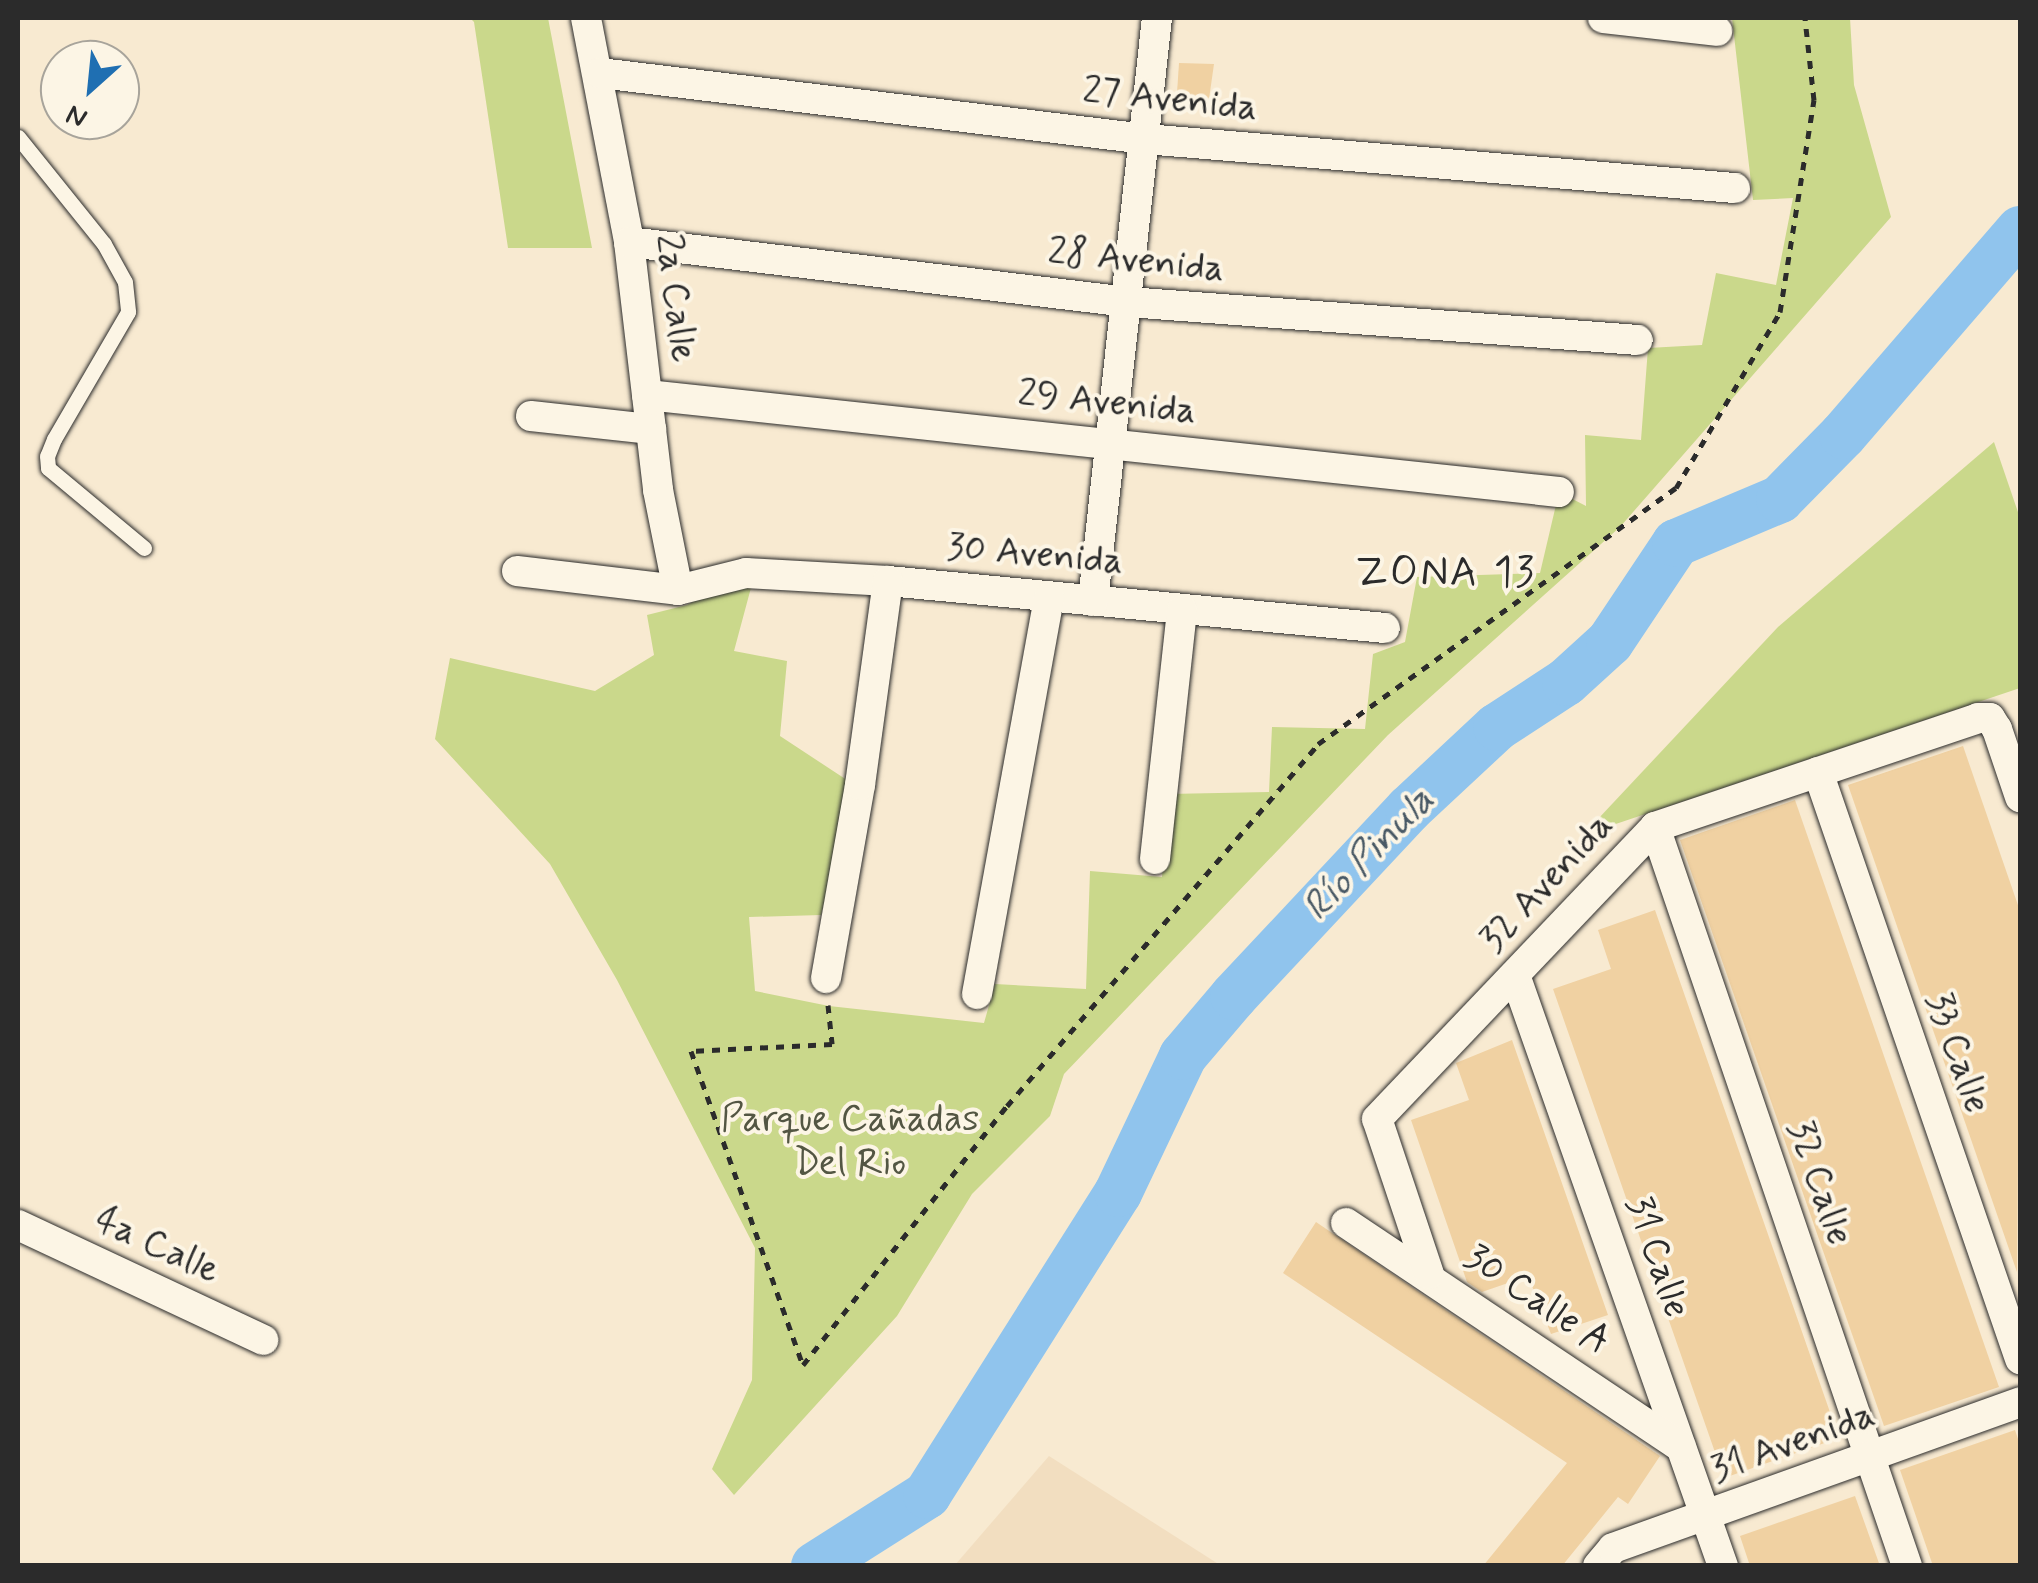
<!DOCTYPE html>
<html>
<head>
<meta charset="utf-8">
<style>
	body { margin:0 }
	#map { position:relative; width:2038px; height:1583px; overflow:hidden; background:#f8ead1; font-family:Mynerve,sans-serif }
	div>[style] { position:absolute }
	.built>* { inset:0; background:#f2dec0 }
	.green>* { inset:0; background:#cad88b }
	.river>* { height:48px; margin:-24px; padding:0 24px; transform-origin:24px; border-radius:24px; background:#90c4ed }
	.building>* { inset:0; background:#f0d1a2 }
	.path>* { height:5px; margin-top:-2.5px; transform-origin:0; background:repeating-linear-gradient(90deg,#2b2b2b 0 8px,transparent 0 16px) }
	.roads { filter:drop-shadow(0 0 2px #2b2b2b) drop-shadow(0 0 2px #2b2b2b) }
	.lane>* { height:15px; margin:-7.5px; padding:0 7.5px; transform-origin:7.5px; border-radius:7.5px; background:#fcf5e5 }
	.street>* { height:30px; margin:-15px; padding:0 15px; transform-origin:15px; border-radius:15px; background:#fcf5e5 }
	span { translate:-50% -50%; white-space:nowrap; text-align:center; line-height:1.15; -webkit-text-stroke:8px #fcf5e5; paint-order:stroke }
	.street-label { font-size:38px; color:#2b2b2b }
	.park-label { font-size:38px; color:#535643 }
	.water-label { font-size:40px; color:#495965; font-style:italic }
	.quarter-label { font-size:42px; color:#2b2b2b; letter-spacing:2.5px }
	.frame { position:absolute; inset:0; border:20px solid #2b2b2b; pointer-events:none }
	.north { position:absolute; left:40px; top:40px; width:100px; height:100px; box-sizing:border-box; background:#fcf5e5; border:2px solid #a8a49b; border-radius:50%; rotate:207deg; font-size:28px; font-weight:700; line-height:40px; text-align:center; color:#2b2b2b }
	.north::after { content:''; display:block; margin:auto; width:35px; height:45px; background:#1f6fb2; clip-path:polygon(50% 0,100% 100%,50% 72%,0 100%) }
</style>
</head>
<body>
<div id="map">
	<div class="built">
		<div style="clip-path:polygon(1049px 1456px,1220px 1565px,955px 1565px)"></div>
	</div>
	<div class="green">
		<div style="clip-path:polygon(470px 18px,548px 18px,592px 248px,508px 248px,474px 22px)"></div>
		<div style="clip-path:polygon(1732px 18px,1850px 18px,1854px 85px,1891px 217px,1620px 527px,1388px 735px,1064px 1074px,1050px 1116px,972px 1194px,897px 1316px,734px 1495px,712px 1469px,752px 1380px,755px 1248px,617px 980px,550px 864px,435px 739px,450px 658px,595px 691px,654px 655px,647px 615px,687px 605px,723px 585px,752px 584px,734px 651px,787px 661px,780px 736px,856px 786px,821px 915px,749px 917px,755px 991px,829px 1006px,984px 1023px,995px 984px,1086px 989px,1090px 871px,1162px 877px,1168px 794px,1269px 792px,1272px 727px,1365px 729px,1373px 654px,1405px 642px,1417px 577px,1540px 573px,1559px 492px,1586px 506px,1585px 435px,1641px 440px,1648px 348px,1702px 345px,1716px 273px,1776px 285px,1793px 198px,1753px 200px)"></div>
		<div style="clip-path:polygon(1994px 442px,2020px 518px,2020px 688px,1583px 835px,1778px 627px)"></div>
	</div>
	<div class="river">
		<div style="left:815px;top:1566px;width:133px;rotate:-32.4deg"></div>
		<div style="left:927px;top:1495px;width:357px;rotate:-57.7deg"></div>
		<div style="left:1118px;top:1193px;width:152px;rotate:-64.6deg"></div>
		<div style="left:1183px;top:1056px;width:79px;rotate:-49.6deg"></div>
		<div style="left:1234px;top:996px;width:256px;rotate:-46.9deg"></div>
		<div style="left:1409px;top:809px;width:120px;rotate:-43deg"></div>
		<div style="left:1497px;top:727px;width:82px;rotate:-33.1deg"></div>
		<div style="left:1566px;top:682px;width:59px;rotate:-42.3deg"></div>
		<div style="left:1610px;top:642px;width:119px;rotate:-56.3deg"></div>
		<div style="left:1676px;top:543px;width:113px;rotate:-22.9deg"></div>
		<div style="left:1780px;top:499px;width:90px;rotate:-45.5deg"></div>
		<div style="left:1843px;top:435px;width:271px;rotate:-49.2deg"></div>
	</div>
	<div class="building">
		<div style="clip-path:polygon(1179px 63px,1214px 64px,1208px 106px,1176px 108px)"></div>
		<div style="clip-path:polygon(1963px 746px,2020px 911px,2017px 1272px,1848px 785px)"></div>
		<div style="clip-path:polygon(1795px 800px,1999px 1387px,1884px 1426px,1680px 840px)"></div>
		<div style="clip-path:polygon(1655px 910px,1839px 1438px,1724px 1478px,1553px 989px,1611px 969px,1598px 930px)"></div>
		<div style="clip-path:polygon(1512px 1040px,1608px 1315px,1551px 1334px,1528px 1276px,1482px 1292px,1467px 1282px,1411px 1120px,1469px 1100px,1456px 1063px)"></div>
		<div style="clip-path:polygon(1316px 1222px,1660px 1456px,1628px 1504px,1618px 1497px,1562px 1566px,1483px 1566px,1567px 1463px,1283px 1273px)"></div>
		<div style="clip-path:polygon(2015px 1430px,2020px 1445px,2020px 1566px,1933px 1566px,1900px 1470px)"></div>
		<div style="clip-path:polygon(1855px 1496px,1880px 1566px,1750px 1566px,1740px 1536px)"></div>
	</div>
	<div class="path">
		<div style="left:828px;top:1005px;width:39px;rotate:84deg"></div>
		<div style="left:832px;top:1044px;width:141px;rotate:177.2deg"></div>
		<div style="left:691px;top:1051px;width:333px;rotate:70.4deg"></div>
		<div style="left:803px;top:1365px;width:330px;rotate:-51.8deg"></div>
		<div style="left:1007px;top:1106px;width:477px;rotate:-49.3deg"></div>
		<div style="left:1318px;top:744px;width:440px;rotate:-35.6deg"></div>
		<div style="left:1676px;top:488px;width:204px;rotate:-59.4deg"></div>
		<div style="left:1780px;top:312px;width:215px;rotate:-80.9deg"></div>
		<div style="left:1814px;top:100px;width:82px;rotate:-96.3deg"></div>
	</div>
	<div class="roads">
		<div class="lane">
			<div style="left:18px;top:137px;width:137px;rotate:51.2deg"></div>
			<div style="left:104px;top:244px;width:43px;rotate:61.1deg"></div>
			<div style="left:125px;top:282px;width:30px;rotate:84deg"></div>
			<div style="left:128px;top:312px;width:147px;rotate:120.2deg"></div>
			<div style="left:54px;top:439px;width:18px;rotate:112deg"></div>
			<div style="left:47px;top:456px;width:12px;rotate:85deg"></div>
			<div style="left:48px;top:468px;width:125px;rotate:39.8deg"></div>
		</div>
		<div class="street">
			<div style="left:586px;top:18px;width:228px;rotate:79.1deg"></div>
			<div style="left:629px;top:242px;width:250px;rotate:83.3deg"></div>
			<div style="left:658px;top:490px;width:102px;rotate:78.7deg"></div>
			<div style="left:1603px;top:18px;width:115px;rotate:6.5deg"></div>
			<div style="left:600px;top:73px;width:549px;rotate:6.9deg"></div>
			<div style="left:1145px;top:139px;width:592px;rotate:4.75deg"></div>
			<div style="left:629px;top:242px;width:503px;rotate:6.86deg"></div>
			<div style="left:1128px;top:302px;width:511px;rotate:4.26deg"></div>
			<div style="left:647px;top:395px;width:917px;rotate:6.07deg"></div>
			<div style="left:531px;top:416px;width:121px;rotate:6.2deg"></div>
			<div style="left:517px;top:571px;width:162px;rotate:6.7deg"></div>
			<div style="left:678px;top:590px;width:70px;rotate:-14deg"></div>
			<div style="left:746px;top:573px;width:142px;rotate:3.2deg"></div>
			<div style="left:888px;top:581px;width:499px;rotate:5.4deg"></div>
			<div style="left:1093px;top:601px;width:587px;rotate:-83.74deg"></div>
			<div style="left:1818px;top:772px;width:621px;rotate:71.01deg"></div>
			<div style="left:1655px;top:827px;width:781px;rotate:71.17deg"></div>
			<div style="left:1155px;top:859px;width:250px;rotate:-83.8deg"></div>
			<div style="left:1515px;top:975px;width:627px;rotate:70.61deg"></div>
			<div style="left:826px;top:978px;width:196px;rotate:-80deg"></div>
			<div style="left:860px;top:785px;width:206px;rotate:-82.2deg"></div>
			<div style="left:977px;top:994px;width:403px;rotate:-79.7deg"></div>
			<div style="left:1346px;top:1223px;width:403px;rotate:33.8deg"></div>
			<div style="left:18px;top:1225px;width:271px;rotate:25.1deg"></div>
			<div style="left:1429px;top:1274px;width:163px;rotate:-108.5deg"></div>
			<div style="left:1377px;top:1119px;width:403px;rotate:-46.4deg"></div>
			<div style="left:1655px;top:827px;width:341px;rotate:-18.6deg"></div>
			<div style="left:1978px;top:718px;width:12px"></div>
			<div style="left:1990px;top:718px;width:13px;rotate:58deg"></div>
			<div style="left:1997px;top:729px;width:72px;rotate:71.3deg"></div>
			<div style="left:1598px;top:1566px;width:23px;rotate:-50deg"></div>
			<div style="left:1613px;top:1548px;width:432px;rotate:-19.7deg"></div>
		</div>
	</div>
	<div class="street-label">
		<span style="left:1170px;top:100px;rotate:6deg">27 Avenida</span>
		<span style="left:1136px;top:261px;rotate:6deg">28 Avenida</span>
		<span style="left:675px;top:298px;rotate:83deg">2a Calle</span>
		<span style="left:1107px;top:403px;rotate:6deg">29 Avenida</span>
		<span style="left:1035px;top:555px;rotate:5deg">30 Avenida</span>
		<span style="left:1547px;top:883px;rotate:-47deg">32 Avenida</span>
		<span style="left:1957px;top:1053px;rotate:71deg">33 Calle</span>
		<span style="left:1819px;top:1183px;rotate:71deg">32 Calle</span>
		<span style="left:157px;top:1246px;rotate:25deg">4a Calle</span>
		<span style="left:1657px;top:1257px;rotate:71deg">31 Calle</span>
		<span style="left:1537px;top:1300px;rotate:34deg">30 Calle A</span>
		<span style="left:1793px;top:1443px;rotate:-20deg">31 Avenida</span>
	</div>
	<div class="park-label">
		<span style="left:850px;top:1142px">Parque Cañadas<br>Del Rio</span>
	</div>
	<div class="water-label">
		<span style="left:1369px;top:854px;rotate:-46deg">Río Pinula</span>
	</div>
	<div class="quarter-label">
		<span style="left:1446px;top:574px">ZONA 13</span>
	</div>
	<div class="frame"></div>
	<div class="north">N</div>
</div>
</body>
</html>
